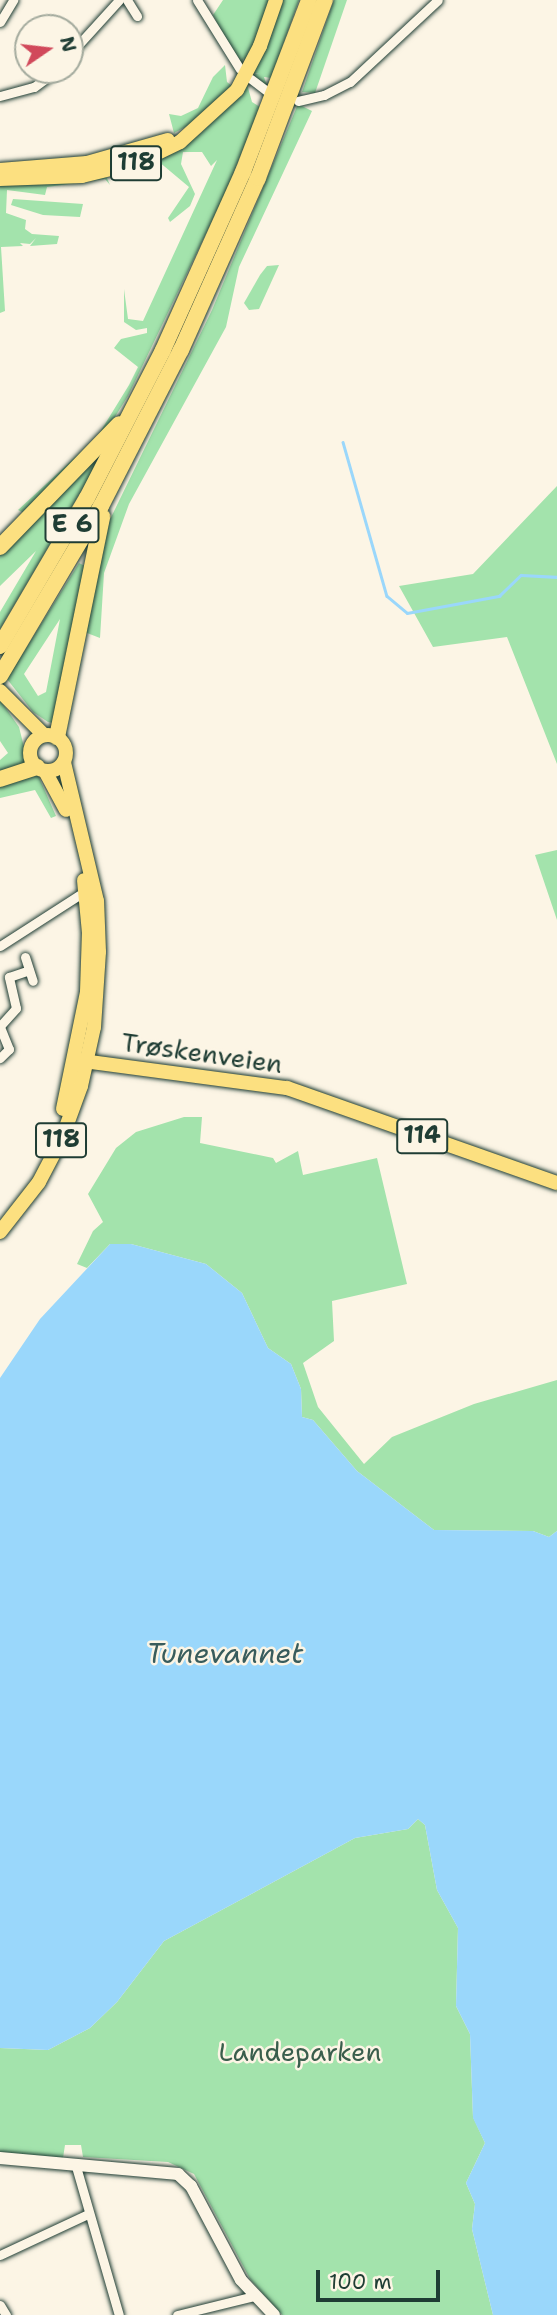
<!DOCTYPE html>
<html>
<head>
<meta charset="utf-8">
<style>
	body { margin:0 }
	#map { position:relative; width:557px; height:2315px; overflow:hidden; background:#fcf5e5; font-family:"Shantell Sans",sans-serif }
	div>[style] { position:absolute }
	.green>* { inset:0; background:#a3e3ac }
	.water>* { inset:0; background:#9ad7fb }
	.stream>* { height:2.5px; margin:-1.25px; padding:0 1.25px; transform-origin:1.25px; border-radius:1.25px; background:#9ad7fb }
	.roads { filter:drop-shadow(0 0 2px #1f3d34) drop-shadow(0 0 2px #1f3d34) }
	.street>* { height:9px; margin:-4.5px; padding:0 4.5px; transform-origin:4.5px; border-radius:4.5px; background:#fcf5e5 }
	.secondary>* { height:12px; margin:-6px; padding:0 6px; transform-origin:6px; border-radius:6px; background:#fcf5e5 }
	.primary>* { height:14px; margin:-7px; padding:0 7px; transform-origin:7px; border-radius:7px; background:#fce080 }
	.primary>.ring { margin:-7px; padding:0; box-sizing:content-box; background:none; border:14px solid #fce080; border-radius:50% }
	.highway>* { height:16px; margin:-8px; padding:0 8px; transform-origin:8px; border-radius:8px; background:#fce080 }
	span { translate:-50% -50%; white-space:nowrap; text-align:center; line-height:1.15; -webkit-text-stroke:5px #fcf5e5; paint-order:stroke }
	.shield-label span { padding:2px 5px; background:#fcf5e5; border:2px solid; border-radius:5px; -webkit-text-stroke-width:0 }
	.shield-label { font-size:24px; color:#1f3d34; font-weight:700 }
	.street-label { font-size:26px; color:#1f3d34 }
	.park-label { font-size:26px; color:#395e4c }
	.water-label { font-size:28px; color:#385c5c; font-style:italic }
	.north { position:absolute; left:14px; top:14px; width:70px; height:70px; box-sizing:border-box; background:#fcf5e5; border:2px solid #a4ab9e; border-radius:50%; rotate:76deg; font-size:19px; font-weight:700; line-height:28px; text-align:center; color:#1f3d34 }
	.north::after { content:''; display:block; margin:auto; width:24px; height:32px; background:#d1495b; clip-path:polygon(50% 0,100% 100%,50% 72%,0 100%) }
	.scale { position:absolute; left:316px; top:2270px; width:124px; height:32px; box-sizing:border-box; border:4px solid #1f3d34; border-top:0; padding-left:9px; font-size:21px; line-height:24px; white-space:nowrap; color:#1f3d34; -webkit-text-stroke:5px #fcf5e5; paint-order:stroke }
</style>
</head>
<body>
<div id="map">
	<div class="green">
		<div style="clip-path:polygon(223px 0,271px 0,245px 65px,244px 58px,241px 63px,235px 57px,213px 15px)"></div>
		<div style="clip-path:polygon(283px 0,299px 0,271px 78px,264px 77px,267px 86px,253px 75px,259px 73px,252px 74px)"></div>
		<div style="clip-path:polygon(334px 0,347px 0,315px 93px,302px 92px)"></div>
		<div style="clip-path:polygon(225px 65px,227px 82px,232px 86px,191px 124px,174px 133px,169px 114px,181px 116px,198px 108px,213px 77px)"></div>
		<div style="clip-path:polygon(247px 84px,252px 102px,260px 107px,225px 194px,128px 396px,106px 431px,24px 513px,18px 510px,97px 437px,129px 385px,138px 367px,114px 348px,121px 339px,147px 333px,147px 328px,136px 330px,124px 322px,124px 289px,128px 319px,143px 321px,217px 160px,211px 166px,202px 152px,183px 152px,181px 164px,195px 194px,190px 206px,170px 222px,168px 218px,189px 187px,158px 161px,124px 173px,123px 180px,121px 174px,201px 133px)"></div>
		<div style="clip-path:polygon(298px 104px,312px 111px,239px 267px,226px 327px,129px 504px,104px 573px,100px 638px,87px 633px,84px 629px,100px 540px,212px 310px)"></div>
		<div style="clip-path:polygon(106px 176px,110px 185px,105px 179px,47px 187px,45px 195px,7px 190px,6px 213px,26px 220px,25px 229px,32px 234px,59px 236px,57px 244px,30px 246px,36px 238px,30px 244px,20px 243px,23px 246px,1px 247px,5px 311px,0 313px,0 183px)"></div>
		<div style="clip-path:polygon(13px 199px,83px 204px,80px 217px,43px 215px,11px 205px)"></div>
		<div style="clip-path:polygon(279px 265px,259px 309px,249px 310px,244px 303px,260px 275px,267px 266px)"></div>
		<div style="clip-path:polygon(93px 460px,97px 464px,0 629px,0 612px,36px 551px,0 586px,0 552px)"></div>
		<div style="clip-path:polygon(557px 486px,557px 764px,507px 637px,433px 647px,399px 586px,473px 574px)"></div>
		<div style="clip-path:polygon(evenodd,79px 563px,85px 566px,53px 723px,48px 722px,33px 712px,7px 679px,79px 563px,60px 619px,46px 692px,38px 696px,24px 674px,60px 619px)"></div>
		<div style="clip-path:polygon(0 700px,19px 727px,28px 763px,0 774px,0 760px,8px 753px,0 741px)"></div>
		<div style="clip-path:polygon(38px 775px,56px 816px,51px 818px,35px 790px,0 798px,0 785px)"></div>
		<div style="clip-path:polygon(557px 850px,557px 920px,535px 855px)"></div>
		<div style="clip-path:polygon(184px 1117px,202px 1117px,200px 1143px,273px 1158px,276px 1163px,298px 1151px,303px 1175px,377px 1158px,407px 1284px,332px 1301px,334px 1341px,303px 1363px,318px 1407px,364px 1464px,392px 1437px,474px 1404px,557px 1380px,557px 1531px,549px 1537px,533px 1531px,434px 1530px,357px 1471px,313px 1420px,302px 1417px,301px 1389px,291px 1364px,268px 1348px,242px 1293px,206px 1264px,131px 1244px,110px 1244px,87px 1268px,77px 1264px,93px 1231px,103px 1222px,88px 1194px,116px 1148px,136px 1132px)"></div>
		<div style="clip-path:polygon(418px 1819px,425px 1825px,437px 1890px,458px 1928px,456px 2006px,470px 2034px,473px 2117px,485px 2143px,466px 2183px,475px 2204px,472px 2229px,493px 2315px,282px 2315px,250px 2279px,194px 2174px,168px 2162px,83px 2157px,81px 2145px,65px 2145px,63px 2158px,0 2153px,0 2048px,48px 2050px,90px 2028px,117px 2002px,164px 1941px,355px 1838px,408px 1829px)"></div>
	</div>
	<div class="water">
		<div style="clip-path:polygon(110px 1244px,131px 1244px,206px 1264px,242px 1293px,268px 1348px,291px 1364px,301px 1389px,302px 1417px,313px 1420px,357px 1471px,434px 1530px,533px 1531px,549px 1537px,557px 1531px,557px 2315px,493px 2315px,472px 2229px,475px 2204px,466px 2183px,485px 2143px,473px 2118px,470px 2034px,456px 2006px,458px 1928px,437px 1890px,425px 1825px,418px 1819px,408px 1829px,355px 1838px,164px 1941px,117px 2002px,90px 2028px,48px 2050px,0 2048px,0 1378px,40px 1319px)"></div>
	</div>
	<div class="stream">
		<div style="left:343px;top:442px;width:160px;rotate:74.1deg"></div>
		<div style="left:387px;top:596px;width:26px;rotate:40deg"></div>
		<div style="left:407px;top:613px;width:94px;rotate:-10.5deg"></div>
		<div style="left:499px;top:596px;width:30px;rotate:-44deg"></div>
		<div style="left:521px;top:575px;width:36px;rotate:3deg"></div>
	</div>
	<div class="roads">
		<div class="street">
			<div style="left:127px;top:0;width:19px;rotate:58deg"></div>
			<div style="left:197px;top:0;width:81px;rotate:58.1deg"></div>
			<div style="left:0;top:22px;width:26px;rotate:-59deg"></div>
			<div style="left:70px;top:54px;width:73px;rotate:-47.8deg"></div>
			<div style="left:251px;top:79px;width:20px;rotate:37deg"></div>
			<div style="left:0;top:96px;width:35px;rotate:-15deg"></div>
			<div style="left:34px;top:87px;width:29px;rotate:-36deg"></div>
			<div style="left:298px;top:101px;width:27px;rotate:-13deg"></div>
			<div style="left:324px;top:95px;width:29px;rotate:-27deg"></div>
			<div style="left:350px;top:82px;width:120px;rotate:-43deg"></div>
			<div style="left:0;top:946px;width:103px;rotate:-32.8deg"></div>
			<div style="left:25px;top:957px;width:25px;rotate:72deg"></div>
			<div style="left:0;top:1026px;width:24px;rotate:-48deg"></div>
			<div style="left:16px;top:1008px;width:32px;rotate:-103deg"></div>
			<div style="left:9px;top:977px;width:21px;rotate:-19deg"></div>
			<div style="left:0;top:1027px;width:24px;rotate:68deg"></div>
			<div style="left:9px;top:1049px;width:13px;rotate:135deg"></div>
			<div style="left:75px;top:2163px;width:158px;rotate:73.9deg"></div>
			<div style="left:0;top:2255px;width:97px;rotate:-25deg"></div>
			<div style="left:0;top:2305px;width:12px;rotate:59deg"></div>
			<div style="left:177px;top:2315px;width:79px;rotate:-13.9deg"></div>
		</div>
		<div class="secondary">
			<div style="left:0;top:2158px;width:179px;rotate:5.1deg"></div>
			<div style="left:178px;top:2174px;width:18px;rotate:43deg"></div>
			<div style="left:191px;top:2186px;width:106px;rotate:62deg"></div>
			<div style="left:241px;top:2280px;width:48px;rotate:46.7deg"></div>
		</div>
		<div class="primary">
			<div style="left:0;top:170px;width:87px;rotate:-4.6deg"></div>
			<div style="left:87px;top:163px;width:84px;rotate:-15.9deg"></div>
			<div style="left:0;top:179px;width:82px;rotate:-2.1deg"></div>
			<div style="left:82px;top:176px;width:59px;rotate:-13.8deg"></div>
			<div style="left:139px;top:162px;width:46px;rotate:-26deg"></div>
			<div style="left:180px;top:142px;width:77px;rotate:-42.4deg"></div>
			<div style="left:237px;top:90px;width:50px;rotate:-62.4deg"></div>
			<div style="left:260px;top:46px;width:49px;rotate:-70.8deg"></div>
			<div style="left:0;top:691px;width:62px;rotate:45deg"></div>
			<div class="ring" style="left:30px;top:735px;width:22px;height:22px"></div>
			<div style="left:45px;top:771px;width:44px;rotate:61.7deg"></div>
			<div style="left:76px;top:1060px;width:213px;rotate:7.6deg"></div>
			<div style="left:287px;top:1088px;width:286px;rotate:19.4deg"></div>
			<div style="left:63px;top:1109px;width:119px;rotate:-78.4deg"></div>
			<div style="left:87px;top:992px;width:59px;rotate:-88.1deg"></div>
			<div style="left:89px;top:933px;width:53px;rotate:-95.4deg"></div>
			<div style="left:0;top:1232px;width:63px;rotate:-52deg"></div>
			<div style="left:39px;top:1182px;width:50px;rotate:-62.4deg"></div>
			<div style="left:62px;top:1138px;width:55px;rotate:-69.9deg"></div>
			<div style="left:81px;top:1086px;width:60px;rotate:-77.6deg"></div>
			<div style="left:94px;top:1027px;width:75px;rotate:-86.2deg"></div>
			<div style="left:99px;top:952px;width:51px;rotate:-92.2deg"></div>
			<div style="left:97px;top:901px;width:143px;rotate:-103.4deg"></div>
		</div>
		<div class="highway">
			<div style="left:0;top:547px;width:171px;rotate:-45.9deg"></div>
			<div style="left:0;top:646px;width:172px;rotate:-59.6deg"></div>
			<div style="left:87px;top:498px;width:166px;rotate:-62.8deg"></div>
			<div style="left:163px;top:350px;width:195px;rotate:-65.8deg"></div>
			<div style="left:243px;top:172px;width:184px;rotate:-69deg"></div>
			<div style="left:0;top:676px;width:198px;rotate:-59.3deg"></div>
			<div style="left:101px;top:506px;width:175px;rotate:-62.9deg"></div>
			<div style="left:181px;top:350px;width:188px;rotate:-65.9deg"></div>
			<div style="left:258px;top:178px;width:190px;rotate:-69.4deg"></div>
			<div style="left:57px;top:737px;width:225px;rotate:-78.4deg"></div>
			<div style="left:0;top:779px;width:39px;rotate:-18deg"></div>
		</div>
	</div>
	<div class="shield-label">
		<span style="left:136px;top:163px">118</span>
		<span style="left:72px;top:525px">E 6</span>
		<span style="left:422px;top:1136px">114</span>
		<span style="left:61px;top:1140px">118</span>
	</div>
	<div class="street-label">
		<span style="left:202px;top:1053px;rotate:8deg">Trøskenveien</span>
	</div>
	<div class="park-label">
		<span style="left:300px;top:2052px">Landeparken</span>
	</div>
	<div class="water-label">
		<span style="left:225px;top:1653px">Tunevannet</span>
	</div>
	<div class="north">N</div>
	<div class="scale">100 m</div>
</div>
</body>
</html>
